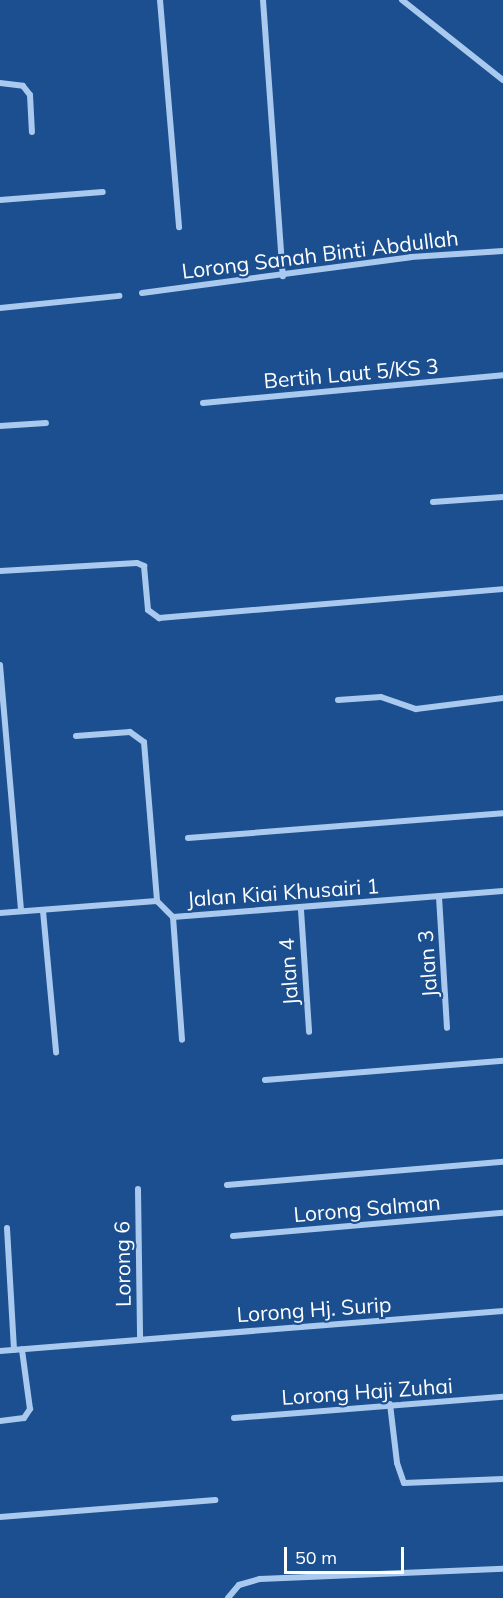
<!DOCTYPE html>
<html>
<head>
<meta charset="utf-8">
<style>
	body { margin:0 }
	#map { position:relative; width:503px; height:1598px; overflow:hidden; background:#1b4f8f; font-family:Mulish,sans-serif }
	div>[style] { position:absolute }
	.street>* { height:6px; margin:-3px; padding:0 3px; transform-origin:3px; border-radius:3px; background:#a9c9ee }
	span { translate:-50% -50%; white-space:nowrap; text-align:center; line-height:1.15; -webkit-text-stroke:4.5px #1b4f8f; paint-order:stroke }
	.street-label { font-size:21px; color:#fff }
	.scale { position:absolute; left:284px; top:1547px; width:120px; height:27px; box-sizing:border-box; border:3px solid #fff; border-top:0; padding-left:8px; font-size:18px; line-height:21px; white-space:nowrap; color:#fff; -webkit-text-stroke:4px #1b4f8f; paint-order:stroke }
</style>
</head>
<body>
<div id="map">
	<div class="street">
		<div style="left:160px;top:0;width:228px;rotate:85.2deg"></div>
		<div style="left:263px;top:0;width:277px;rotate:85.9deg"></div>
		<div style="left:402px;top:0;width:129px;rotate:38.4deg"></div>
		<div style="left:0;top:83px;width:23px;rotate:7deg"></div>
		<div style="left:23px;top:86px;width:11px;rotate:52deg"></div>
		<div style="left:30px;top:95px;width:37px;rotate:87deg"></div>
		<div style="left:0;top:200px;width:103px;rotate:-4.4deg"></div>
		<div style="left:142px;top:293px;width:271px;rotate:-7.6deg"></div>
		<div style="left:411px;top:257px;width:92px;rotate:-3.7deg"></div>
		<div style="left:0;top:308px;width:120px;rotate:-5.8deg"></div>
		<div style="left:203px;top:403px;width:301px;rotate:-5.3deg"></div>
		<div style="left:0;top:426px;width:46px;rotate:-3.7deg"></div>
		<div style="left:433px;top:502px;width:70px;rotate:-4.1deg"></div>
		<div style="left:0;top:571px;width:137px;rotate:-3.3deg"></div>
		<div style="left:137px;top:563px;width:8px;rotate:23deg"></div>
		<div style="left:144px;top:566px;width:44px;rotate:84.8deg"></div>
		<div style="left:148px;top:610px;width:14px;rotate:36deg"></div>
		<div style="left:159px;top:618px;width:345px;rotate:-4.8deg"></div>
		<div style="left:0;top:665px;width:247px;rotate:85.1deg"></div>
		<div style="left:338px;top:700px;width:43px;rotate:-4deg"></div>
		<div style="left:381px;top:697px;width:37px;rotate:19deg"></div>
		<div style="left:416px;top:709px;width:88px;rotate:-7.2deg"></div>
		<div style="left:76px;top:736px;width:54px;rotate:-4.2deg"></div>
		<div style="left:130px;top:732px;width:17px;rotate:36deg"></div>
		<div style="left:144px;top:742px;width:160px;rotate:85.3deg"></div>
		<div style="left:188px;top:838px;width:316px;rotate:-4.5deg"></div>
		<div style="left:439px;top:897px;width:131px;rotate:86.5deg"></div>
		<div style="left:301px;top:910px;width:122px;rotate:86.2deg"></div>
		<div style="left:43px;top:911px;width:142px;rotate:84.7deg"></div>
		<div style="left:0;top:913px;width:157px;rotate:-4.4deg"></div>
		<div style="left:157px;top:901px;width:23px;rotate:45deg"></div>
		<div style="left:173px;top:917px;width:331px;rotate:-4.5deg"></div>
		<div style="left:173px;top:917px;width:123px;rotate:85.8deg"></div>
		<div style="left:265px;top:1080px;width:239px;rotate:-4.6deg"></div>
		<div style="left:227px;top:1185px;width:277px;rotate:-4.8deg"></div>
		<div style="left:138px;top:1189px;width:149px;rotate:89.2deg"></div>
		<div style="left:7px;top:1228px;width:122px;rotate:86.7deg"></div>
		<div style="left:233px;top:1236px;width:271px;rotate:-4.9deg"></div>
		<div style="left:0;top:1351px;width:505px;rotate:-4.55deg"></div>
		<div style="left:390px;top:1404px;width:59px;rotate:83.2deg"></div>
		<div style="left:397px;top:1463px;width:21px;rotate:71deg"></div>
		<div style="left:404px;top:1483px;width:99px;rotate:-2.3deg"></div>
		<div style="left:234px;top:1418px;width:270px;rotate:-4.5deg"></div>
		<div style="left:0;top:1421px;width:24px;rotate:-7deg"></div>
		<div style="left:24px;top:1418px;width:11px;rotate:-56deg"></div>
		<div style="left:30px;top:1409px;width:60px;rotate:-97.7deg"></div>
		<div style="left:0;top:1517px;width:216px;rotate:-4.5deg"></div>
		<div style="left:228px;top:1598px;width:17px;rotate:-50deg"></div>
		<div style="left:239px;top:1585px;width:22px;rotate:-16deg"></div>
		<div style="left:260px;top:1579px;width:243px;rotate:-2.4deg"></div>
	</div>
	<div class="street-label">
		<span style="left:320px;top:254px;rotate:-7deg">Lorong Sanah Binti Abdullah</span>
		<span style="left:351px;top:373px;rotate:-5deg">Bertih Laut 5/KS 3</span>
		<span style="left:283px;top:892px;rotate:-4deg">Jalan Kiai Khusairi 1</span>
		<span style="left:427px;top:964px;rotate:-94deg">Jalan 3</span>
		<span style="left:288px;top:972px;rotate:-94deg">Jalan 4</span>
		<span style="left:367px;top:1208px;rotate:-5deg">Lorong Salman</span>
		<span style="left:122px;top:1264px;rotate:-91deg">Lorong 6</span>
		<span style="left:314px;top:1309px;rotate:-4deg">Lorong Hj. Surip</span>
		<span style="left:367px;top:1391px;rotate:-4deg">Lorong Haji Zuhai</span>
	</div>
	<div class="scale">50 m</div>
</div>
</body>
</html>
